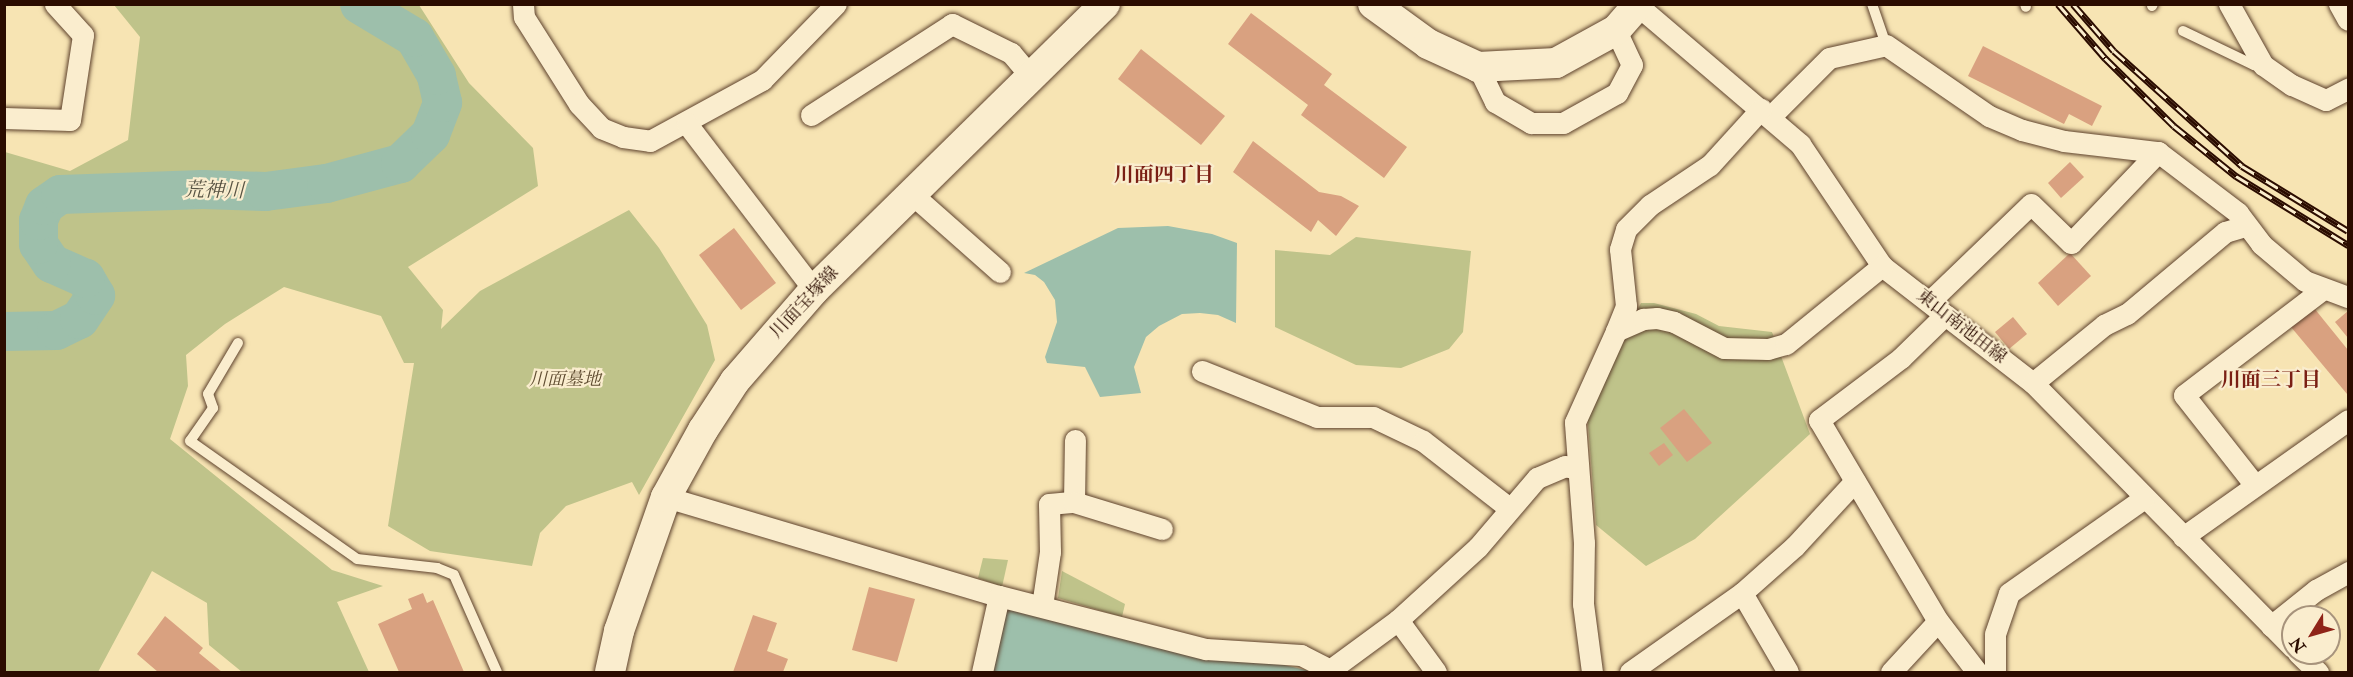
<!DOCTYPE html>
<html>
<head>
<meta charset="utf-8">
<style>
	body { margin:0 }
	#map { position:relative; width:2353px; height:677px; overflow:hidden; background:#f7e4b3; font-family:"IM FELL Double Pica","Noto Serif JP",serif }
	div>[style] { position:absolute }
	.green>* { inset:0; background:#bfc38a }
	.water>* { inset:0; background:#9dbfab }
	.river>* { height:39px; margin:-19.5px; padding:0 19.5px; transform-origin:19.5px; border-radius:19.5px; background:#9dbfab }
	.building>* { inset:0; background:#d9a180 }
	.roads { filter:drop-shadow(0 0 2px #5e422d) drop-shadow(0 0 2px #5e422d) }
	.lane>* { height:10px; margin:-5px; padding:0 5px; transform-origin:5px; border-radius:5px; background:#faedce }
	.street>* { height:21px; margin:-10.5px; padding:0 10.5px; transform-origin:10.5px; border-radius:10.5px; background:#faedce }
	.secondary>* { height:30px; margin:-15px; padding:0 15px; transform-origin:15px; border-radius:15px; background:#faedce }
	.rail>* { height:7px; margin-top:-3.5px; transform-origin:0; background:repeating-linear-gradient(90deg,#faedce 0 14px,#2b0c00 0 28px); box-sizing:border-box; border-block:2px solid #2b0c00 }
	span { translate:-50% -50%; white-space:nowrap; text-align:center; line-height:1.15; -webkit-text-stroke:4.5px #faedce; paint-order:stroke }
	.street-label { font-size:18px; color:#2b0c00 }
	.park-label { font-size:18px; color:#5f4c30; font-style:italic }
	.neighbourhood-label { font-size:20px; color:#7a1f14; font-weight:700 }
	.water-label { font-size:20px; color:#595444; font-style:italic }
	.frame { position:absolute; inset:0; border:6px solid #2b0c00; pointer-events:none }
	.north { position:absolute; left:2281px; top:605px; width:60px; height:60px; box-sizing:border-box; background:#faedce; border:2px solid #a7937c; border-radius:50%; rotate:233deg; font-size:16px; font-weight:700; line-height:24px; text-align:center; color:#2b0c00 }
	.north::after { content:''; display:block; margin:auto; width:21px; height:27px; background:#8f2418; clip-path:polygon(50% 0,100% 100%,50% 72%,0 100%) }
</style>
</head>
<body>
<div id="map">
	<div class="green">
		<div style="clip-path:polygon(114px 5px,419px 5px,469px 83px,533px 148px,538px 186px,408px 267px,443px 310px,441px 329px,480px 291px,629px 210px,659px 248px,707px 325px,715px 360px,639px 495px,632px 482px,566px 506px,540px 533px,532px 566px,430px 551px,388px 526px,414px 363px,404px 363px,381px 316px,284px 287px,225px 324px,186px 355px,188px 386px,170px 439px,332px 570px,383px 586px,337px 602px,369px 672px,242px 672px,209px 645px,207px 603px,152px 571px,98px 672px,5px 672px,5px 152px,70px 171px,128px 140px,140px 37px)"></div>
		<div style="clip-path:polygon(1356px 237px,1471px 251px,1463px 332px,1449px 349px,1401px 368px,1356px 365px,1275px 327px,1275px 250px,1330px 255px)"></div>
		<div style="clip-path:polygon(1641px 303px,1654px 303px,1696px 314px,1719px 326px,1772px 332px,1810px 434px,1695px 539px,1646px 566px,1596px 525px,1587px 411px)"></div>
		<div style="clip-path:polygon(983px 558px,1008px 560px,1002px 587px,978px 578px)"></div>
		<div style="clip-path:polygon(1062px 571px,1125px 604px,1122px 617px,1058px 598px)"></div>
	</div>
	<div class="water">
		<div style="clip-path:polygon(1168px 226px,1212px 234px,1237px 243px,1236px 323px,1218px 315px,1200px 313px,1182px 314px,1159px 326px,1146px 337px,1134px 367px,1141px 393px,1100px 397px,1085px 367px,1047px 363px,1045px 357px,1057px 322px,1055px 300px,1044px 282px,1035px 275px,1024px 273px,1118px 228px)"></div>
		<div style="clip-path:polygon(1005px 606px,1190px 656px,1280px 664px,1314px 672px,989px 672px)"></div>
	</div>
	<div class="river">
		<div style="left:4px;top:331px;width:52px;rotate:-1.1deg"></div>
		<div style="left:56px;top:330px;width:25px;rotate:-26deg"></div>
		<div style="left:79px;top:319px;width:29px;rotate:-56deg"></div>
		<div style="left:95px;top:295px;width:20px;rotate:-120deg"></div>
		<div style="left:85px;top:278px;width:37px;rotate:-156deg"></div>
		<div style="left:51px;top:263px;width:23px;rotate:-124deg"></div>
		<div style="left:38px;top:244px;width:24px;rotate:-90deg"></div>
		<div style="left:38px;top:220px;width:16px;rotate:-68deg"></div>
		<div style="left:44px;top:205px;width:19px;rotate:-35deg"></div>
		<div style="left:60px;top:194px;width:142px;rotate:-2deg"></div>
		<div style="left:202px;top:189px;width:63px;rotate:1.8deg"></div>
		<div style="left:265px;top:191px;width:62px;rotate:-7.5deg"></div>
		<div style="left:326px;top:183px;width:77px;rotate:-15.1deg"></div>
		<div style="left:400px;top:163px;width:42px;rotate:-44deg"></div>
		<div style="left:430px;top:134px;width:34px;rotate:-69deg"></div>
		<div style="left:442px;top:102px;width:28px;rotate:-103deg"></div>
		<div style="left:436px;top:75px;width:44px;rotate:-120.1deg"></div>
		<div style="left:414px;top:37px;width:64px;rotate:-149deg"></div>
	</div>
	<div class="building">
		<div style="clip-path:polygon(1251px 13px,1332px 74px,1324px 85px,1407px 147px,1384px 178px,1301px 115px,1308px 105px,1228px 44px)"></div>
		<div style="clip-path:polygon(1983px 46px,2102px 106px,2092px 126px,2069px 114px,2064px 124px,1968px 76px)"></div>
		<div style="clip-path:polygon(1141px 49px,1225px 116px,1201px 145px,1118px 79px)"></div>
		<div style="clip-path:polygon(1253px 141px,1319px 192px,1341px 196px,1359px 206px,1336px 236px,1318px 220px,1311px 232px,1233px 172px)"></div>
		<div style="clip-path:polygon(2070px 162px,2084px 177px,2061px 198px,2048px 183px)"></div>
		<div style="clip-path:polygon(734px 228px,776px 283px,741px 310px,699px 255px)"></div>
		<div style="clip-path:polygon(2070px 253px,2091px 276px,2058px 306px,2038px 283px)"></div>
		<div style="clip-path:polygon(2314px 308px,2348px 350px,2347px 394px,2291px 327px)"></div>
		<div style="clip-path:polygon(2348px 311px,2348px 338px,2335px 322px)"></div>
		<div style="clip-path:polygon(2013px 317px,2027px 334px,2009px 349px,1995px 332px)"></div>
		<div style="clip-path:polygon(1684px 409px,1712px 443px,1687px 462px,1660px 428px)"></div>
		<div style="clip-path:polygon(1664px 443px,1673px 455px,1659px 466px,1649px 453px)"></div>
		<div style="clip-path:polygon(869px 587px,915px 599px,897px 662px,852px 650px)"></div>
		<div style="clip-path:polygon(423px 593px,427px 603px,433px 600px,464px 672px,399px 672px,378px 624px,412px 609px,408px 599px)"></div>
		<div style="clip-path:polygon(753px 615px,777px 623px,767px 651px,788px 659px,783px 672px,733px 672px)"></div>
		<div style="clip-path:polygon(165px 616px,203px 648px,199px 653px,222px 672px,158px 672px,137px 654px)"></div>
	</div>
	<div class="roads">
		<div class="lane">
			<div style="left:1872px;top:4px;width:43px;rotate:71.1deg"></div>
			<div style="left:2025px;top:4px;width:3px;rotate:72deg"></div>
			<div style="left:2152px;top:6px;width:2px;rotate:-63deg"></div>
			<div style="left:2183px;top:31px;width:79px;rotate:25.6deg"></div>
			<div style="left:2254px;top:65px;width:9px"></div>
			<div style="left:238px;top:343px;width:59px;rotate:120.5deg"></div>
			<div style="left:208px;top:394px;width:15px;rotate:70deg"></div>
			<div style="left:213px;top:408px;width:40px;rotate:124.9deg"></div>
			<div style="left:190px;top:441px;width:204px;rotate:35.2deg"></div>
			<div style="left:357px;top:559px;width:81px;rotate:6.4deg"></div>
			<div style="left:437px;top:568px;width:18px;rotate:22deg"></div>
			<div style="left:454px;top:575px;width:106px;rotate:66.1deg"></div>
		</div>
		<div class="street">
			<div style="left:523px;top:4px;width:13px;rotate:86deg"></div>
			<div style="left:524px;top:17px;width:103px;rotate:57.7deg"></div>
			<div style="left:579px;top:104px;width:33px;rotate:47deg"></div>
			<div style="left:601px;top:128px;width:24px;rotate:22deg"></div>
			<div style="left:623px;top:137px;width:27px;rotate:8deg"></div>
			<div style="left:650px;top:141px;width:128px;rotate:-28.6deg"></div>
			<div style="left:762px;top:80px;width:106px;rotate:-45.8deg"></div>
			<div style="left:1636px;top:4px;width:216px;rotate:40.5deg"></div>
			<div style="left:1800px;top:144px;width:147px;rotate:56.1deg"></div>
			<div style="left:1882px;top:266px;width:191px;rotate:37.8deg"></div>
			<div style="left:2033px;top:383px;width:371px;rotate:45.5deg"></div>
			<div style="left:2229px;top:4px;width:70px;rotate:60.9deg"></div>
			<div style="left:2263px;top:65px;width:35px;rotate:35deg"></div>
			<div style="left:2292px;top:85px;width:37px;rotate:24deg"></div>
			<div style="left:2326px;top:100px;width:25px;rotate:-27deg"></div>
			<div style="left:2339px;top:4px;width:18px;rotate:61deg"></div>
			<div style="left:1478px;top:67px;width:39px;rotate:64deg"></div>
			<div style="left:1495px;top:102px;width:42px;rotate:30.3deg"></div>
			<div style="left:1531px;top:123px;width:32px"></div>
			<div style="left:1563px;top:123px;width:62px;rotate:-29.1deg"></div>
			<div style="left:1617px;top:93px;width:32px;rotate:-62deg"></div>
			<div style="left:1632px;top:65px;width:38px;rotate:-115deg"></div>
			<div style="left:811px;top:115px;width:168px;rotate:-32.8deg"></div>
			<div style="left:952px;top:24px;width:66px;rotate:26.2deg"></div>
			<div style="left:1011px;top:53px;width:33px;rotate:50deg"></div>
			<div style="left:1770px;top:117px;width:83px;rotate:-45deg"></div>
			<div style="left:1829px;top:58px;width:58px;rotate:-12.8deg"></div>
			<div style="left:1886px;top:45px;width:125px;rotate:34.6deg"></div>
			<div style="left:1989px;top:116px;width:36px;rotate:23deg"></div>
			<div style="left:2022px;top:130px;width:43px;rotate:14.7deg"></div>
			<div style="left:2064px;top:141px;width:95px;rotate:6.7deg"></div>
			<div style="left:2158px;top:152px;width:101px;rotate:37.3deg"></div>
			<div style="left:2238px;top:213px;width:39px;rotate:53deg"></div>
			<div style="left:2261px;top:244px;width:57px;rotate:40.1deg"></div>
			<div style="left:2305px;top:281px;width:46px;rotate:20.4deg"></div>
			<div style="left:4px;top:118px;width:66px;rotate:1.7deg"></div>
			<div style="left:70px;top:120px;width:86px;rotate:-81.3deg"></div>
			<div style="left:83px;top:35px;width:42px;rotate:-132.1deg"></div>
			<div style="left:687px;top:124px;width:209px;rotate:52.6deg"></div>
			<div style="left:913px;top:195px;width:116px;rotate:41.5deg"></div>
			<div style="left:1929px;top:302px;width:141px;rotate:-43.9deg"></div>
			<div style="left:2031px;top:204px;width:56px;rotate:44.3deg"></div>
			<div style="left:2071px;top:243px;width:126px;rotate:-46.3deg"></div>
			<div style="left:1945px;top:315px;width:62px;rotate:135.7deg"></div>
			<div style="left:1901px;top:358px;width:103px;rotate:142.9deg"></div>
			<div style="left:1819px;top:420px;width:234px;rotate:59.4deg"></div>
			<div style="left:1938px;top:621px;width:64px;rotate:52.6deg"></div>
			<div style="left:1616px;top:331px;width:27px;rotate:-68deg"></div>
			<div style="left:1626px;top:306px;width:57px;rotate:-96deg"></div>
			<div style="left:1620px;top:249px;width:21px;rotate:-73deg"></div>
			<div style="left:1626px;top:229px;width:34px;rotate:-45deg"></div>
			<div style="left:1650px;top:205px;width:72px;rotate:-33.7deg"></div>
			<div style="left:1710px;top:165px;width:76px;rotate:-47.7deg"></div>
			<div style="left:1202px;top:371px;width:124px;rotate:21.8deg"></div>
			<div style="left:1317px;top:417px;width:56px"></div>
			<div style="left:1373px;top:417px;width:55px;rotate:25.6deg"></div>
			<div style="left:1423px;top:441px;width:109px;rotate:37.9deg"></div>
			<div style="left:2033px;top:383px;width:92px;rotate:-39.2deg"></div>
			<div style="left:2104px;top:325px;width:25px;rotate:-26deg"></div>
			<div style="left:2127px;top:314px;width:128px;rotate:-39.9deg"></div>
			<div style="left:2225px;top:232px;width:21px;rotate:-17deg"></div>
			<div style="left:2254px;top:484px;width:113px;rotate:-128.2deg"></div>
			<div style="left:2184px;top:395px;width:175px;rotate:-37.3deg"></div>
			<div style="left:666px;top:497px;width:347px;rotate:16.6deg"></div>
			<div style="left:999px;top:596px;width:214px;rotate:14.4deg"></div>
			<div style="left:1206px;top:649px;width:95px;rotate:3.6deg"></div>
			<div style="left:1301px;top:655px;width:33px;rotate:27deg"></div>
			<div style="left:1330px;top:670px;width:84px;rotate:-36.3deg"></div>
			<div style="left:1398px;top:620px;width:108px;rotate:-42.4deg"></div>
			<div style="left:1478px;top:547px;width:91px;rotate:-49.5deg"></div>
			<div style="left:1537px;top:478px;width:30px;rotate:-23deg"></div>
			<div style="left:1565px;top:466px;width:12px;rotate:14deg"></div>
			<div style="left:1074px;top:502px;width:62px;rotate:-89.1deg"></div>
			<div style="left:2183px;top:537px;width:202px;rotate:-35.3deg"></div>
			<div style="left:1742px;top:593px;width:91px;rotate:59.8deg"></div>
			<div style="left:1042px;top:606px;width:55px;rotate:-81.6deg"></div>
			<div style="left:1050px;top:552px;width:48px;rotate:-91.2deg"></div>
			<div style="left:1049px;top:504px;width:25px;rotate:-5deg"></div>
			<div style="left:1074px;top:502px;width:92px;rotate:17.1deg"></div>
			<div style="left:1398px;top:620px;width:64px;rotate:53.8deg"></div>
			<div style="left:2271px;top:626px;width:58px;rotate:-38.7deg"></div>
			<div style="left:2316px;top:590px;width:37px;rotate:-29deg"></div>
			<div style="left:2298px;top:653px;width:28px;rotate:44deg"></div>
			<div style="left:982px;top:672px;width:78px;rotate:-77.4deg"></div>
			<div style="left:1592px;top:672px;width:69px;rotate:-97.5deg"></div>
			<div style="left:1583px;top:604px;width:61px;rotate:-89.1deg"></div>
			<div style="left:1584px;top:543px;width:121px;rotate:-94.3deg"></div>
			<div style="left:1575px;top:422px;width:100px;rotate:-65.7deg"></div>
			<div style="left:1616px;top:331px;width:30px;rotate:-24deg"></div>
			<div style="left:1643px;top:319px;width:14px;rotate:-4deg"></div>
			<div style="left:1657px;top:318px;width:17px;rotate:13deg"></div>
			<div style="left:1674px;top:322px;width:56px;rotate:27.5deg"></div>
			<div style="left:1724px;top:348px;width:44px;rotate:1.3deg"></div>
			<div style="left:1768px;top:349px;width:19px;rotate:-16deg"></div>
			<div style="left:1786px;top:344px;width:124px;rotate:-39.1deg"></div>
			<div style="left:1630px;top:672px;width:137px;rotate:-35.2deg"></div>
			<div style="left:1742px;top:593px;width:71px;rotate:-41.6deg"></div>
			<div style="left:1795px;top:546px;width:88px;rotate:-47.3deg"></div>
			<div style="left:1891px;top:672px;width:69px;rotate:-47.3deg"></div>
			<div style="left:1995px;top:672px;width:38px;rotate:-90deg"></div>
			<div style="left:1995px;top:634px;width:43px;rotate:-71.1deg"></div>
			<div style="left:2009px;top:593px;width:165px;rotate:-35.1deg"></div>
		</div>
		<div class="secondary">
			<div style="left:1373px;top:4px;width:68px;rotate:36deg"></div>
			<div style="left:1428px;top:44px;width:55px;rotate:24.7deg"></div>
			<div style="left:1478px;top:67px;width:78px;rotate:-2.9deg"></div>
			<div style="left:1556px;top:63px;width:68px;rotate:-28.8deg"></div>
			<div style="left:1616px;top:30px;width:35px;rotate:-49deg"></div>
			<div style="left:610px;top:672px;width:42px;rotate:-77.6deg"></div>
			<div style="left:619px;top:631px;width:142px;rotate:-70.7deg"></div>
			<div style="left:666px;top:497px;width:77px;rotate:-61.1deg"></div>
			<div style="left:703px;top:430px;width:59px;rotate:-56.9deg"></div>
			<div style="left:735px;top:381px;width:121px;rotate:-49deg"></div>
			<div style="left:814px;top:290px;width:408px;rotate:-44.5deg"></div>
		</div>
	</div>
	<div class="rail">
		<div style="left:2058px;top:4px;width:72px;rotate:49deg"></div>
		<div style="left:2105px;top:58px;width:97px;rotate:44.6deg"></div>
		<div style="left:2174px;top:126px;width:80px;rotate:38.9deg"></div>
		<div style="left:2236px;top:176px;width:132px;rotate:31.6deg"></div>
		<div style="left:2073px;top:4px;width:62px;rotate:48.9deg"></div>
		<div style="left:2114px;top:51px;width:172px;rotate:41.9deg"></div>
		<div style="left:2242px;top:166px;width:124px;rotate:31.5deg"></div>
	</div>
	<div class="street-label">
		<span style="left:805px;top:303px;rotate:-47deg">川面宝塚線</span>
		<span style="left:1961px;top:327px;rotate:38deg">東山南池田線</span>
	</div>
	<div class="park-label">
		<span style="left:565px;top:380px">川面墓地</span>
	</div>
	<div class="neighbourhood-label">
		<span style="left:1164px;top:174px">川面四丁目</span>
		<span style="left:2271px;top:379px">川面三丁目</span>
	</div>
	<div class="water-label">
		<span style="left:214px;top:190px;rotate:1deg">荒神川</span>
	</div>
	<div class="frame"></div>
	<div class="north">N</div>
</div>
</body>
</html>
